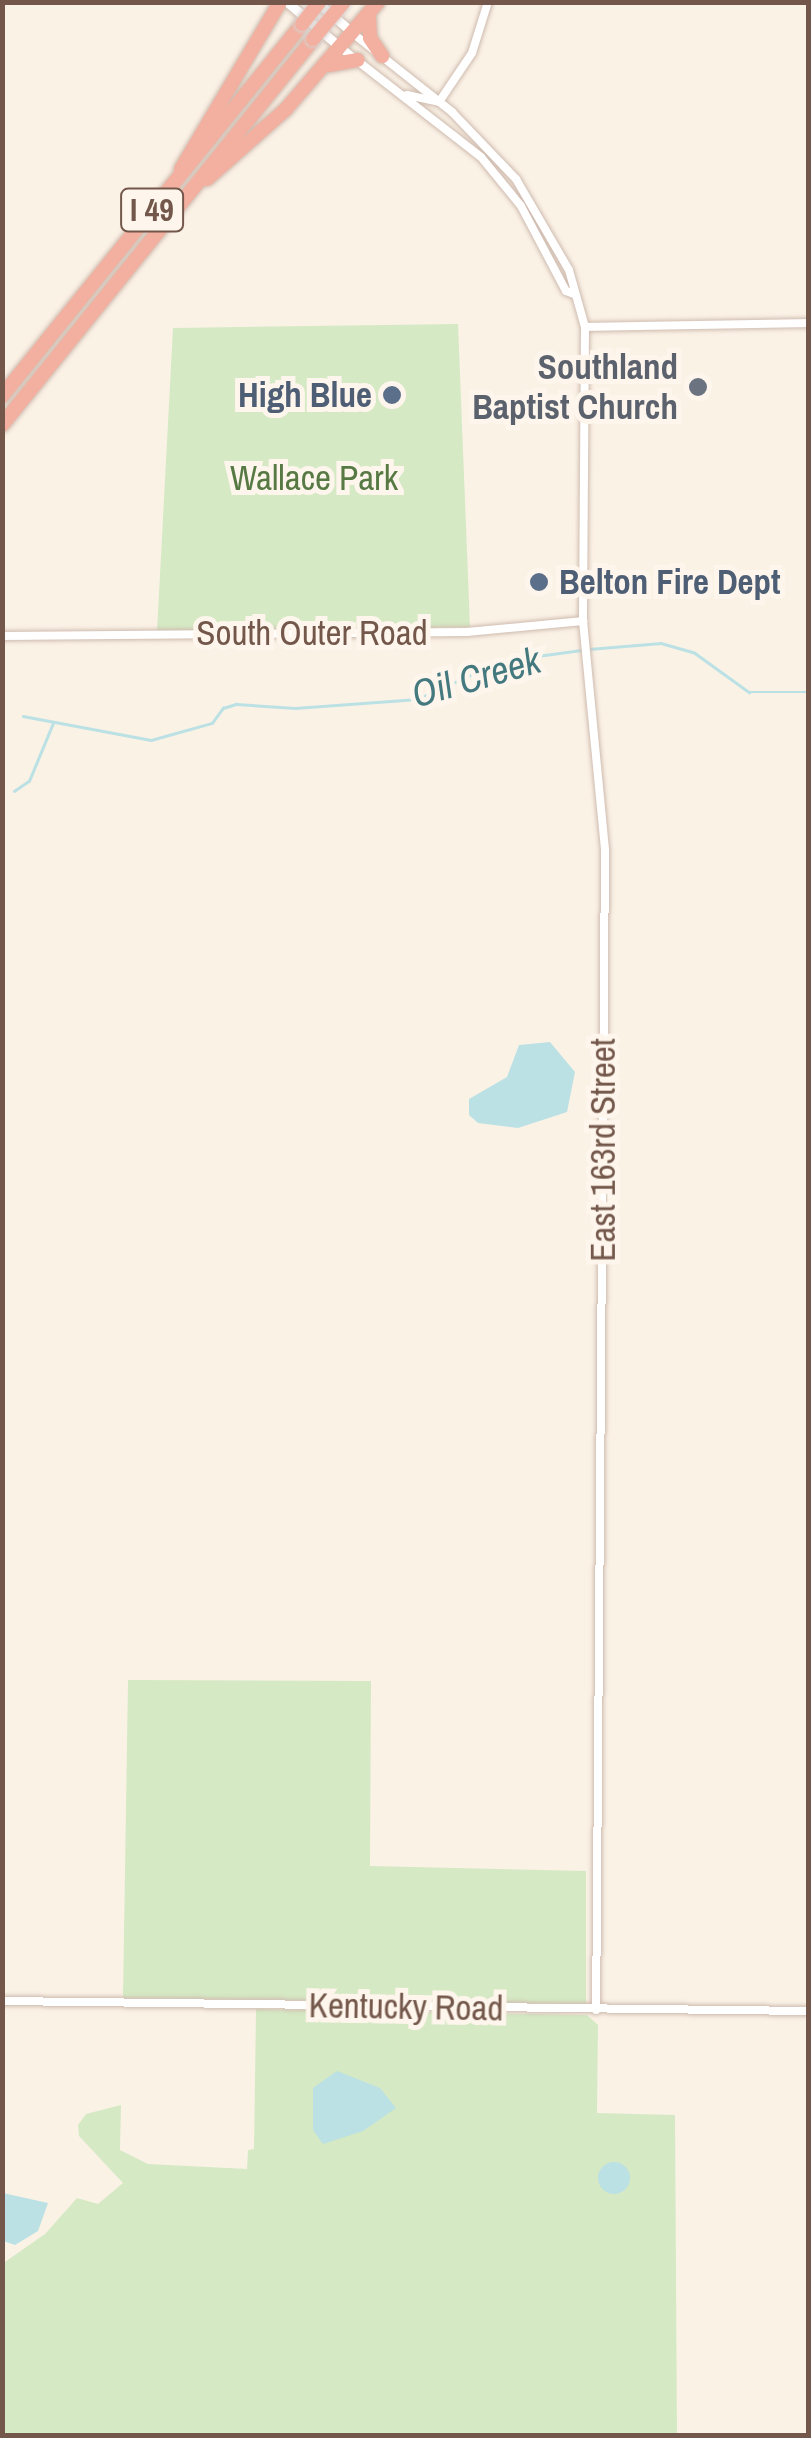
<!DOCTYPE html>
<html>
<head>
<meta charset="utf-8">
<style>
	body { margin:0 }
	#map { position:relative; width:811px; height:2438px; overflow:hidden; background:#fbf2e6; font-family:"Archivo Narrow",sans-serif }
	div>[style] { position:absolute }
	.green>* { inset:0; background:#d5e9c4 }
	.water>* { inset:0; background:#bbe1e4 }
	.round { border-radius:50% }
	.stream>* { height:2.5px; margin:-1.25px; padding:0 1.25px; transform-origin:1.25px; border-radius:1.25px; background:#bbe1e4 }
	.roads { filter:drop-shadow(0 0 2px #cfbbaf) drop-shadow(0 0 2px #cfbbaf) }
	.tertiary>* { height:8px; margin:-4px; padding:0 4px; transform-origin:4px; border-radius:4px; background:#fff }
	.secondary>* { height:9px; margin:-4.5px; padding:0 4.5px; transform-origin:4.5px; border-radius:4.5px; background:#fff }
	.motorway>* { height:14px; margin:-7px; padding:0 7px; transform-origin:7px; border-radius:7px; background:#f3af9f }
	.bridges { filter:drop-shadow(0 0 2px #d8d0cd) drop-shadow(0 0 2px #d8d0cd) }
	.motorway-bridge>* { height:14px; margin:-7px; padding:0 7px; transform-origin:7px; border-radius:7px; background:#f3af9f }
	.dots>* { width:28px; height:28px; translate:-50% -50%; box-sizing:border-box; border:5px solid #fef6ec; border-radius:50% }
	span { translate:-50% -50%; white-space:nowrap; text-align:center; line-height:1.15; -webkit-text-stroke:10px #fef6ec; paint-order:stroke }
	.shield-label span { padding:2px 8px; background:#fef6ec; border:2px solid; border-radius:8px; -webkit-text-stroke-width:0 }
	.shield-label { font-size:32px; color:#74574b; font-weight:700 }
	.worship-label { font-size:35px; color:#5b616d; font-weight:700 }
	.right { translate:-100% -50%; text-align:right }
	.service-label { font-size:35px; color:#4e5e75; font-weight:700 }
	.left { translate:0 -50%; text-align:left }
	.park-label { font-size:35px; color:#577943 }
	.street-label { font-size:35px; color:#74574b }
	.water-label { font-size:38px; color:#43797f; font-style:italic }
	.frame { position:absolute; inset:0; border:5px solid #74574b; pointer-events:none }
</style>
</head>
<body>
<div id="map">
	<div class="green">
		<div style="clip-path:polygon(458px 324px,470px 627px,157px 632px,173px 328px)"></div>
		<div style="clip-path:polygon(128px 1680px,371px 1681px,370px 1866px,586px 1871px,586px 2004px,123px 1998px)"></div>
		<div style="clip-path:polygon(256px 2009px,587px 2015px,598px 2025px,597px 2113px,675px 2115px,677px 2435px,3px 2435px,2px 2264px,45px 2234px,77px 2198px,98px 2204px,123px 2183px,79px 2136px,78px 2125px,86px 2114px,121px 2105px,120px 2150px,148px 2164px,247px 2169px,248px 2150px,254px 2149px)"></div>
	</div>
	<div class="water">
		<div style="clip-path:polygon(550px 1042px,575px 1072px,567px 1112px,518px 1128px,478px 1123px,469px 1115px,469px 1099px,507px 1077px,519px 1045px)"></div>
		<div style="clip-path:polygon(337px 2071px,380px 2088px,396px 2108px,363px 2131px,323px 2144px,313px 2130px,313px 2088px)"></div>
		<div class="round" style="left:598px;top:2162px;width:32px;height:32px"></div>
		<div style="clip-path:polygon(3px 2193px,48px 2203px,38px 2231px,15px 2245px,3px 2241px)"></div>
	</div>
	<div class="stream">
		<div style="left:589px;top:649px;width:72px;rotate:-4.8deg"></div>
		<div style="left:661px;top:643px;width:35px;rotate:16deg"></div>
		<div style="left:695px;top:653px;width:67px;rotate:35.8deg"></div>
		<div style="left:749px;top:692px;width:59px"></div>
		<div style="left:23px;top:716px;width:130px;rotate:10.6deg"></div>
		<div style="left:151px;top:740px;width:63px;rotate:-15.6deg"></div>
		<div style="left:212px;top:723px;width:19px;rotate:-54deg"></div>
		<div style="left:223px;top:708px;width:14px;rotate:-17deg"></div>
		<div style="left:236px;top:704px;width:59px;rotate:3.9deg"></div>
		<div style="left:295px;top:708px;width:123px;rotate:-4.2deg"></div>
		<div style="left:418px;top:699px;width:91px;rotate:-24.6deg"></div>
		<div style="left:501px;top:661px;width:81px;rotate:-7.8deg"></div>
		<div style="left:14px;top:791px;width:18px;rotate:-34deg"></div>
		<div style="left:29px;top:781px;width:63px;rotate:-67.5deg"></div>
	</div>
	<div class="roads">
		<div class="tertiary">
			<div style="left:355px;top:35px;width:124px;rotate:38.4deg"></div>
			<div style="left:452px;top:112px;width:93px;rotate:46.3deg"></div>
			<div style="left:516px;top:179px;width:105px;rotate:59.8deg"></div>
			<div style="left:569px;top:270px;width:59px;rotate:74.3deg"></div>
			<div style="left:585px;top:327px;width:294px;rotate:90.4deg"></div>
			<div style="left:583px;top:621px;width:231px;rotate:84.5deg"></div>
			<div style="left:605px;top:851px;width:1159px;rotate:90.44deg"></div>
			<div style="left:341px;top:48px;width:177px;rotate:37.9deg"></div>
			<div style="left:481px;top:157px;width:63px;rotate:50.8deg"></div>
			<div style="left:521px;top:206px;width:96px;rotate:62.1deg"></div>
			<div style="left:566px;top:291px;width:9px;rotate:21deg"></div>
			<div style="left:407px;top:95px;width:33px;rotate:12deg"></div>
			<div style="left:439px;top:102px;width:59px;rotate:-56deg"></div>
			<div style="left:472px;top:53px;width:53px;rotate:-72.6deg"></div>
			<div style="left:585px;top:327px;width:223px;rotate:-1deg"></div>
			<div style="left:2px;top:636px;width:465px;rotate:-0.5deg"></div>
			<div style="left:467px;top:632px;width:117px;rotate:-5.4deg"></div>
			<div style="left:2px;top:2001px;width:806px;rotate:0.71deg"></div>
		</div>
		<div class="secondary">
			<div style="left:287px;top:2px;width:71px;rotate:40.4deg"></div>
			<div style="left:317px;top:2px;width:48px;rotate:40.7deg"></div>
		</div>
		<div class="motorway">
			<div style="left:369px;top:17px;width:21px;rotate:87deg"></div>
			<div style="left:370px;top:38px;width:22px;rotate:56deg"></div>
			<div style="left:329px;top:65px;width:29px;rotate:-10deg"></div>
			<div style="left:181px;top:169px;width:194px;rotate:-59.3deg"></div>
			<div style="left:207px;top:179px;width:106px;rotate:-41.5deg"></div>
			<div style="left:286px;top:109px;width:141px;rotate:-49.3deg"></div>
			<div style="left:2px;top:396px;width:478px;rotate:-51.1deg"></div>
			<div style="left:2px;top:425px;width:496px;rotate:-51.1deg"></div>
		</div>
	</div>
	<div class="bridges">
		<div class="motorway-bridge">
			<div style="left:302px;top:24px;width:28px;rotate:-52deg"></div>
			<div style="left:313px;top:39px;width:47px;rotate:-50.2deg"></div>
		</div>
	</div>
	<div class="dots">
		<div style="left:698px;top:387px;background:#6b7280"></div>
		<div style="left:392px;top:395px;background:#5c6f8a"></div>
		<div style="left:539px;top:582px;background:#5c6f8a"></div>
	</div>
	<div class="shield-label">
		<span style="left:152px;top:210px">I 49</span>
	</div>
	<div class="worship-label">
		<span class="right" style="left:678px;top:387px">Southland<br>Baptist Church</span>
	</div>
	<div class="service-label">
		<span class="right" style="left:372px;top:395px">High Blue</span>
		<span class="left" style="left:559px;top:582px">Belton Fire Dept</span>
	</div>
	<div class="park-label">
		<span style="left:314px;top:478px">Wallace Park</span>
	</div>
	<div class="street-label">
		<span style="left:312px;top:633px">South Outer Road</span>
		<span style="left:603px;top:1150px;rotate:-90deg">East 163rd Street</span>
		<span style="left:406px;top:2007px;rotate:1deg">Kentucky Road</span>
	</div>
	<div class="water-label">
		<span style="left:476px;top:677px;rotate:-16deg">Oil Creek</span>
	</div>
	<div class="frame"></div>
</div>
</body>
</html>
